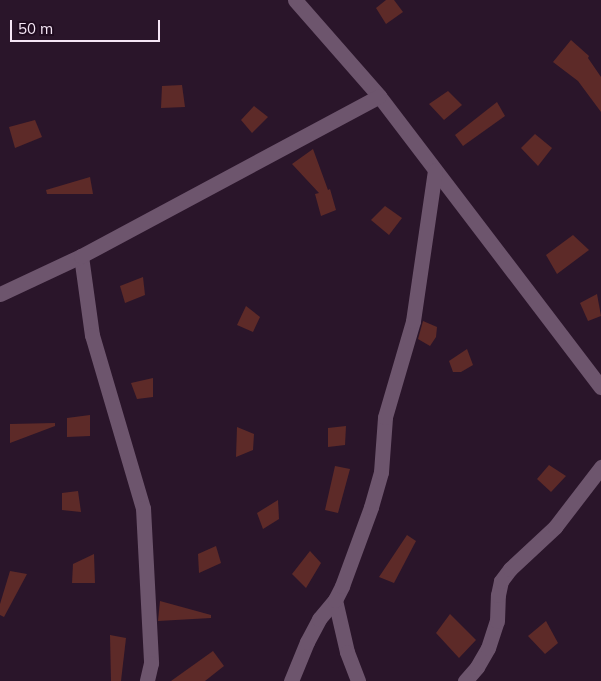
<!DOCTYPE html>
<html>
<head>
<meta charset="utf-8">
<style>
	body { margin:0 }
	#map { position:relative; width:601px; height:681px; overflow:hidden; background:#2a152a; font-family:Mulish,sans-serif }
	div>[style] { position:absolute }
	.building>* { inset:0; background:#5d2a28 }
	.street>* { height:15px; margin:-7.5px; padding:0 7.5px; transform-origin:7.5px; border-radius:7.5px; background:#6d556d }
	span { translate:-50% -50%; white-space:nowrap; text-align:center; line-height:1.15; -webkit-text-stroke:5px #200c20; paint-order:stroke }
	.scale { position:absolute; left:10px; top:20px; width:150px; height:22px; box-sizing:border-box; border:2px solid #f5e6f5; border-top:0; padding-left:6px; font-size:15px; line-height:18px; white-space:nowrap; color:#f5e6f5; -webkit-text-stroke:4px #200c20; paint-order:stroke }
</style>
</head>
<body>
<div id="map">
	<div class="building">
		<div style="clip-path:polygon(386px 0,394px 0,403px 12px,386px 24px,376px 8px)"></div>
		<div style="clip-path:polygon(571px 40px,589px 56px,588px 58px,601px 77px,601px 112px,578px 81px,553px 62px)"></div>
		<div style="clip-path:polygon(182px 85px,185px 107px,161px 108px,162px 86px)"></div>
		<div style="clip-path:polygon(448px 91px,462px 105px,444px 120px,429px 104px)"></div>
		<div style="clip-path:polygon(497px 102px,505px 116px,463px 146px,455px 135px)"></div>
		<div style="clip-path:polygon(254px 106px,268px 117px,252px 133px,241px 120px)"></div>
		<div style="clip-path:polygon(35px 120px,42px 137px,15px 148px,9px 127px)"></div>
		<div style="clip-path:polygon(535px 134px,552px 148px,538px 166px,521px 148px)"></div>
		<div style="clip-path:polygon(313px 149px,328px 190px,330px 189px,336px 210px,321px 216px,315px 194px,319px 193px,292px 164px)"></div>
		<div style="clip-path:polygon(90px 177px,93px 194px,47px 194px,46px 190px)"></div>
		<div style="clip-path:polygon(385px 206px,402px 218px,389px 235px,371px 220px)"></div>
		<div style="clip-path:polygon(573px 235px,589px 250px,557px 274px,546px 255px)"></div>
		<div style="clip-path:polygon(143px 277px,145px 295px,125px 303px,120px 286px)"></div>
		<div style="clip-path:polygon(597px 294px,601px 316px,588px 321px,580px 303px)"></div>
		<div style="clip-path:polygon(246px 306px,260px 317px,253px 332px,237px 325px)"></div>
		<div style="clip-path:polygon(423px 321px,437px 327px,436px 337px,430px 346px,418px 339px)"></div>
		<div style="clip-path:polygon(467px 349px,473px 365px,461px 372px,453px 372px,449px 361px)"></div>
		<div style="clip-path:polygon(153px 378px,153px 397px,137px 399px,131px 383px)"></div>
		<div style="clip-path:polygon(90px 415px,90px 436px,67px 437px,67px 418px)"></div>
		<div style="clip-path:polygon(55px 423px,55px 426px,10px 443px,10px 424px)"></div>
		<div style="clip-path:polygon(346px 426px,345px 445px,328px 447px,328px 428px)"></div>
		<div style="clip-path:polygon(237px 427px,254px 434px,253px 450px,236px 457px)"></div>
		<div style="clip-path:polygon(549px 465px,566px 476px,551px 492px,537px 479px)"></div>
		<div style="clip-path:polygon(335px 466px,350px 469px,338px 513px,325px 510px)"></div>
		<div style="clip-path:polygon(78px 491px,81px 512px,62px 510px,62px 493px)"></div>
		<div style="clip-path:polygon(278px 500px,279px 519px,263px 529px,257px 513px)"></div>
		<div style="clip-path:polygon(407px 535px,416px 541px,394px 583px,379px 577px)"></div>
		<div style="clip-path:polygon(216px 546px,221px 563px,199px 573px,198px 554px)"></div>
		<div style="clip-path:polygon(310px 551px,321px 563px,306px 588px,292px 574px)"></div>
		<div style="clip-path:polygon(94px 554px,95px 583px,72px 583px,73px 564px)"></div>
		<div style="clip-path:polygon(10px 571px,27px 574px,4px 617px,0 615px,0 604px)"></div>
		<div style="clip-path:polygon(160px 601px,211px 615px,211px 618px,158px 621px)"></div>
		<div style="clip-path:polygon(450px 614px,476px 640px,459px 658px,436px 633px)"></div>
		<div style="clip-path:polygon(546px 621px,558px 643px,545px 654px,528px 636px)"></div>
		<div style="clip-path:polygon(110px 635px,126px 638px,121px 681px,111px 681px)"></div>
		<div style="clip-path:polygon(213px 651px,224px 666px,205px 681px,171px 681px)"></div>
	</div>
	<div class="street">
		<div style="left:295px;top:0;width:128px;rotate:48.8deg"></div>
		<div style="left:379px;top:96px;width:366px;rotate:52.7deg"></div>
		<div style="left:81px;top:256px;width:80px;rotate:82.1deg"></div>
		<div style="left:92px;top:335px;width:180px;rotate:73.6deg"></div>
		<div style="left:143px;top:508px;width:155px;rotate:87deg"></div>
		<div style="left:151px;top:663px;width:18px;rotate:103deg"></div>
		<div style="left:0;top:294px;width:89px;rotate:-25.1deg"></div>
		<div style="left:81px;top:256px;width:338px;rotate:-28.2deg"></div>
		<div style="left:335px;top:600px;width:53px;rotate:77deg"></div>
		<div style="left:347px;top:652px;width:31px;rotate:69deg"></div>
		<div style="left:291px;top:681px;width:42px;rotate:-67.7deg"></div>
		<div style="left:307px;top:642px;width:26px;rotate:-62deg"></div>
		<div style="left:319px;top:619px;width:25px;rotate:-50deg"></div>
		<div style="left:335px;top:600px;width:16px;rotate:-63deg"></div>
		<div style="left:342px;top:586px;width:84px;rotate:-69.8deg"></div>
		<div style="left:371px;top:507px;width:36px;rotate:-74deg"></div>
		<div style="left:381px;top:472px;width:55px;rotate:-85.8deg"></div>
		<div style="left:385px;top:417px;width:100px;rotate:-73.7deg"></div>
		<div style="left:413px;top:321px;width:152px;rotate:-81.7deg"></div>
		<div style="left:465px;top:681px;width:18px;rotate:-49deg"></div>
		<div style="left:477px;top:667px;width:22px;rotate:-60deg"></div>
		<div style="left:488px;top:648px;width:28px;rotate:-72deg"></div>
		<div style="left:497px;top:621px;width:26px;rotate:-88deg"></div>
		<div style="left:498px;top:595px;width:14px;rotate:-78deg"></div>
		<div style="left:501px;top:581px;width:15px;rotate:-53deg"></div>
		<div style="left:510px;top:569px;width:62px;rotate:-43deg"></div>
		<div style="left:555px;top:527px;width:76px;rotate:-52.5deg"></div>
	</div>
	<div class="scale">50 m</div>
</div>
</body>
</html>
